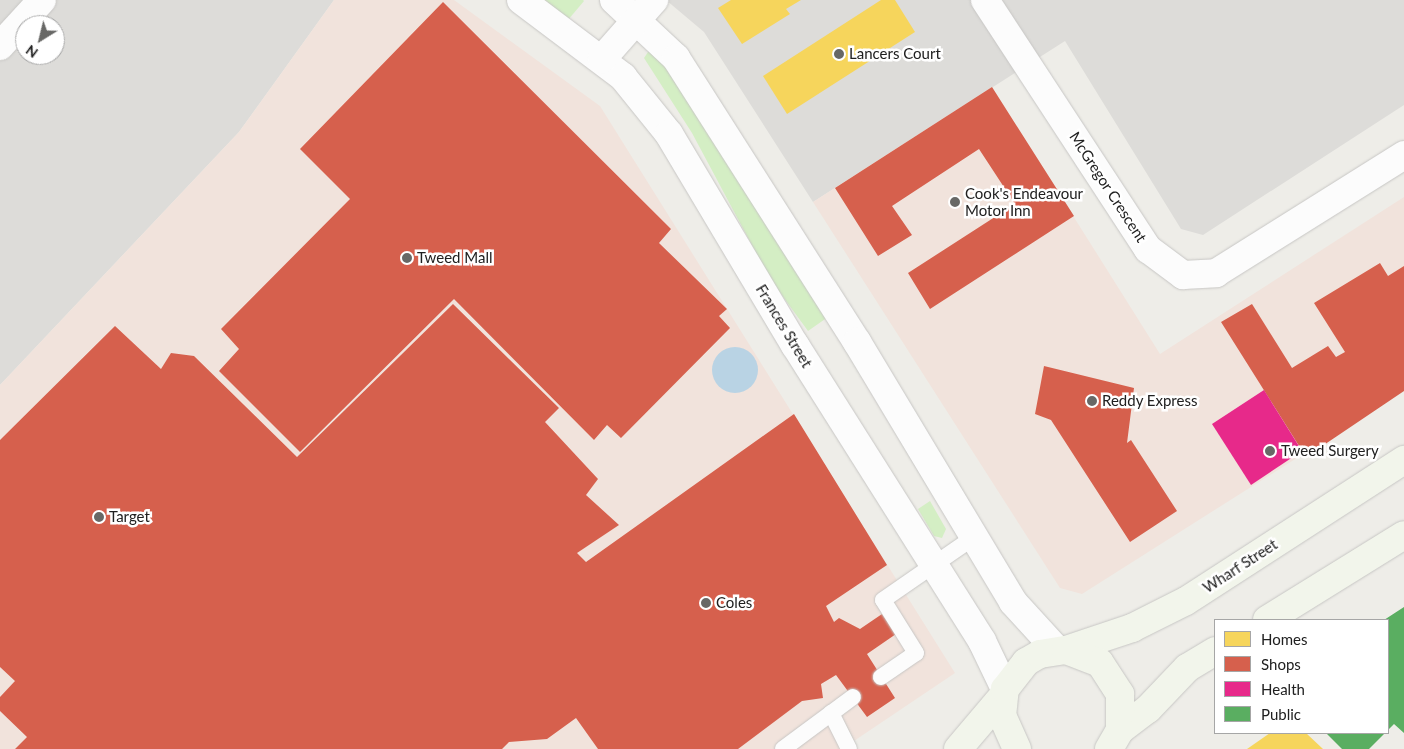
<!DOCTYPE html>
<html>
<head>
<meta charset="utf-8">
<style>
	body { margin:0 }
	#map { position:relative; width:1404px; height:749px; overflow:hidden; background:#eeede8; font-family:Lato,sans-serif }
	div>[style] { position:absolute }
	.residential>* { inset:0; background:#dddcd9 }
	.commercial>* { inset:0; background:#f1e3dc }
	.grass>* { inset:0; background:#d4eec4 }
	.water>* { inset:0; background:#b9d3e4 }
	.round { border-radius:50% }
	.homes>* { inset:0; background:#f6d55c }
	.shops>* { inset:0; background:#d6604d }
	.health>* { inset:0; background:#e7298a }
	.public>* { inset:0; background:#5aae61 }
	.roads { filter:drop-shadow(0 0 1px #c7c6c4) drop-shadow(0 0 1px #c7c6c4) }
	.lane>* { height:16px; margin:-8px; padding:0 8px; transform-origin:8px; border-radius:8px; background:#fcfcfc }
	.street>* { height:28px; margin:-14px; padding:0 14px; transform-origin:14px; border-radius:14px; background:#fcfcfc }
	.secondary>* { height:28px; margin:-14px; padding:0 14px; transform-origin:14px; border-radius:14px; background:#f2f5eb }
	.dots>* { width:14px; height:14px; translate:-50% -50%; box-sizing:border-box; border:2px solid #fff; border-radius:50% }
	span { translate:-50% -50%; white-space:nowrap; text-align:center; line-height:1.15; -webkit-text-stroke:5px #fff; paint-order:stroke }
	.poi-label { font-size:15px; color:#202020 }
	.left { translate:0 -50%; text-align:left }
	.street-label { font-size:15px; color:#202020 }
	.legend { position:absolute; left:1214px; top:619px; width:175px; height:115px; box-sizing:border-box; background:#fff; border:1px solid #a6a6a6; margin:0; padding:6px 9px; list-style:none; font-size:15px; color:#202020 }
	.legend li { display:flex; align-items:center; gap:10px; height:25px }
	.legend b { width:25px; border:1px solid #a6a6a6 }
	.north { position:absolute; left:15px; top:15px; width:50px; height:50px; box-sizing:border-box; background:#fff; border:1px solid #a6a6a6; border-radius:50%; rotate:216deg; font-size:14px; font-weight:700; line-height:20px; text-align:center; color:#202020 }
	.north::after { content:''; display:block; margin:auto; width:18px; height:22px; background:#686866; clip-path:polygon(50% 0,100% 100%,50% 72%,0 100%) }
</style>
</head>
<body>
<div id="map">
	<div class="residential">
		<div style="clip-path:polygon(evenodd,0 0,334px 0,239px 132px,0 385px,0 0,25px 25px,55px 25px,55px 55px,25px 55px,25px 25px)"></div>
		<div style="clip-path:polygon(666px 0,1404px 0,1404px 105px,1203px 235px,1181px 229px,1065px 41px,813px 202px,704px 32px)"></div>
	</div>
	<div class="commercial">
		<div style="clip-path:polygon(334px 0,454px 0,600px 106px,955px 673px,842px 749px,0 749px,0 385px,239px 132px)"></div>
		<div style="clip-path:polygon(992px 87px,1160px 354px,1404px 197px,1404px 390px,1082px 594px,1060px 588px,813px 202px)"></div>
	</div>
	<div class="grass">
		<div style="clip-path:polygon(540px 0,583px 0,584px 1px,568px 20px)"></div>
		<div style="clip-path:polygon(648px 52px,653px 52px,676px 79px,828px 317px,808px 331px,770px 279px,692px 133px,644px 58px)"></div>
		<div style="clip-path:polygon(930px 501px,946px 529px,942px 538px,934px 536px,918px 509px)"></div>
	</div>
	<div class="water">
		<div class="round" style="left:712px;top:347px;width:46px;height:46px"></div>
	</div>
	<div class="homes">
		<div style="clip-path:polygon(731px 0,801px 0,786px 9px,790px 14px,742px 44px,718px 8px)"></div>
		<div style="clip-path:polygon(881px 0,895px 0,915px 32px,787px 114px,763px 76px)"></div>
		<div style="clip-path:polygon(1270px 733px,1306px 733px,1323px 749px,1247px 749px)"></div>
	</div>
	<div class="shops">
		<div style="clip-path:polygon(443px 2px,671px 229px,659px 243px,727px 309px,719px 316px,730px 328px,621px 438px,607px 425px,594px 440px,454px 299px,300px 452px,219px 371px,239px 349px,221px 329px,350px 199px,300px 149px)"></div>
		<div style="clip-path:polygon(992px 87px,1074px 216px,930px 309px,908px 273px,1015px 204px,979px 149px,892px 206px,912px 235px,878px 256px,835px 188px)"></div>
		<div style="clip-path:polygon(1380px 263px,1388px 276px,1404px 266px,1404px 391px,1306px 457px,1221px 322px,1252px 304px,1292px 368px,1328px 346px,1336px 357px,1345px 352px,1314px 303px)"></div>
		<div style="clip-path:polygon(453px 304px,559px 408px,545px 422px,598px 479px,586px 495px,619px 525px,577px 553px,586px 562px,794px 414px,887px 565px,826px 606px,834px 622px,839px 618px,860px 629px,882px 614px,896px 634px,867px 654px,895px 698px,867px 717px,836px 675px,821px 684px,823px 698px,802px 701px,738px 749px,598px 749px,576px 718px,547px 739px,509px 742px,502px 749px,15px 749px,27px 737px,0 711px,0 697px,15px 681px,0 667px,0 440px,115px 326px,161px 369px,171px 353px,194px 356px,297px 457px)"></div>
		<div style="clip-path:polygon(1044px 366px,1134px 388px,1127px 443px,1131px 440px,1177px 511px,1130px 542px,1051px 420px,1035px 414px)"></div>
	</div>
	<div class="health">
		<div style="clip-path:polygon(1264px 390px,1302px 451px,1251px 485px,1212px 424px)"></div>
	</div>
	<div class="public">
		<div style="clip-path:polygon(1404px 607px,1404px 733px,1394px 724px,1388px 730px,1388px 620px,1384px 620px)"></div>
		<div style="clip-path:polygon(1326px 733px,1385px 733px,1369px 749px,1342px 749px)"></div>
	</div>
	<div class="roads">
		<div class="lane">
			<div style="left:881px;top:677px;width:42px;rotate:-34.4deg"></div>
			<div style="left:916px;top:653px;width:62px;rotate:-121.9deg"></div>
			<div style="left:883px;top:600px;width:111px;rotate:-34.7deg"></div>
			<div style="left:831px;top:713px;width:40px;rotate:63.4deg"></div>
			<div style="left:783px;top:749px;width:87px;rotate:-36.6deg"></div>
		</div>
		<div class="street">
			<div style="left:521px;top:0;width:128px;rotate:37deg"></div>
			<div style="left:623px;top:77px;width:73px;rotate:51.1deg"></div>
			<div style="left:669px;top:134px;width:246px;rotate:59.2deg"></div>
			<div style="left:795px;top:345px;width:350px;rotate:57.7deg"></div>
			<div style="left:982px;top:641px;width:53px;rotate:64.4deg"></div>
			<div style="left:614px;top:0;width:85px;rotate:43.1deg"></div>
			<div style="left:676px;top:58px;width:337px;rotate:57.5deg"></div>
			<div style="left:857px;top:342px;width:303px;rotate:59deg"></div>
			<div style="left:1013px;top:602px;width:65px;rotate:47.5deg"></div>
			<div style="left:985px;top:0;width:298px;rotate:56.8deg"></div>
			<div style="left:1148px;top:249px;width:44px;rotate:36.6deg"></div>
			<div style="left:1183px;top:275px;width:33px;rotate:-3deg"></div>
			<div style="left:1216px;top:273px;width:222px;rotate:-32.1deg"></div>
			<div style="left:0;top:46px;width:62px;rotate:-47.6deg"></div>
			<div style="left:602px;top:59px;width:79px;rotate:-48.6deg"></div>
		</div>
		<div class="secondary">
			<div style="left:1267px;top:620px;width:161px;rotate:-31.8deg"></div>
			<div style="left:1066px;top:650px;width:70px;rotate:-18.4deg"></div>
			<div style="left:1132px;top:628px;width:60px;rotate:-26.6deg"></div>
			<div style="left:1186px;top:601px;width:260px;rotate:-32.9deg"></div>
			<div style="left:1120px;top:730px;width:35px;rotate:-37deg"></div>
			<div style="left:1148px;top:709px;width:57px;rotate:-46.4deg"></div>
			<div style="left:1187px;top:668px;width:33px;rotate:-31deg"></div>
			<div style="left:958px;top:749px;width:70px;rotate:-49.7deg"></div>
			<div style="left:1017px;top:749px;width:36px;rotate:-114deg"></div>
			<div style="left:1002px;top:716px;width:27px;rotate:-84deg"></div>
			<div style="left:1005px;top:689px;width:34px;rotate:-52deg"></div>
			<div style="left:1026px;top:662px;width:16px;rotate:-30deg"></div>
			<div style="left:1040px;top:654px;width:26px;rotate:-9deg"></div>
			<div style="left:1066px;top:650px;width:36px;rotate:21deg"></div>
			<div style="left:1100px;top:663px;width:37px;rotate:57deg"></div>
			<div style="left:1120px;top:694px;width:36px;rotate:90deg"></div>
			<div style="left:1120px;top:730px;width:22px;rotate:120deg"></div>
		</div>
	</div>
	<div class="dots">
		<div style="left:839px;top:54px;background:#686866"></div>
		<div style="left:955px;top:202px;background:#686866"></div>
		<div style="left:407px;top:258px;background:#686866"></div>
		<div style="left:1092px;top:401px;background:#686866"></div>
		<div style="left:1270px;top:451px;background:#686866"></div>
		<div style="left:99px;top:517px;background:#686866"></div>
		<div style="left:706px;top:603px;background:#686866"></div>
	</div>
	<div class="poi-label">
		<span class="left" style="left:849px;top:54px">Lancers Court</span>
		<span class="left" style="left:965px;top:202px">Cook's Endeavour<br>Motor Inn</span>
		<span class="left" style="left:417px;top:258px">Tweed Mall</span>
		<span class="left" style="left:1102px;top:401px">Reddy Express</span>
		<span class="left" style="left:1281px;top:451px">Tweed Surgery</span>
		<span class="left" style="left:109px;top:517px">Target</span>
		<span class="left" style="left:716px;top:603px">Coles</span>
	</div>
	<div class="street-label">
		<span style="left:1108px;top:187px;rotate:57deg">McGregor Crescent</span>
		<span style="left:784px;top:326px;rotate:59deg">Frances Street</span>
		<span style="left:1240px;top:566px;rotate:-33deg">Wharf Street</span>
	</div>
	<ul class="legend">
	<li><b style="height:14px;background:#f6d55c"></b>Homes</li>
	<li><b style="height:14px;background:#d6604d"></b>Shops</li>
	<li><b style="height:14px;background:#e7298a"></b>Health</li>
	<li><b style="height:14px;background:#5aae61"></b>Public</li>
	</ul>
	<div class="north">N</div>
</div>
</body>
</html>
